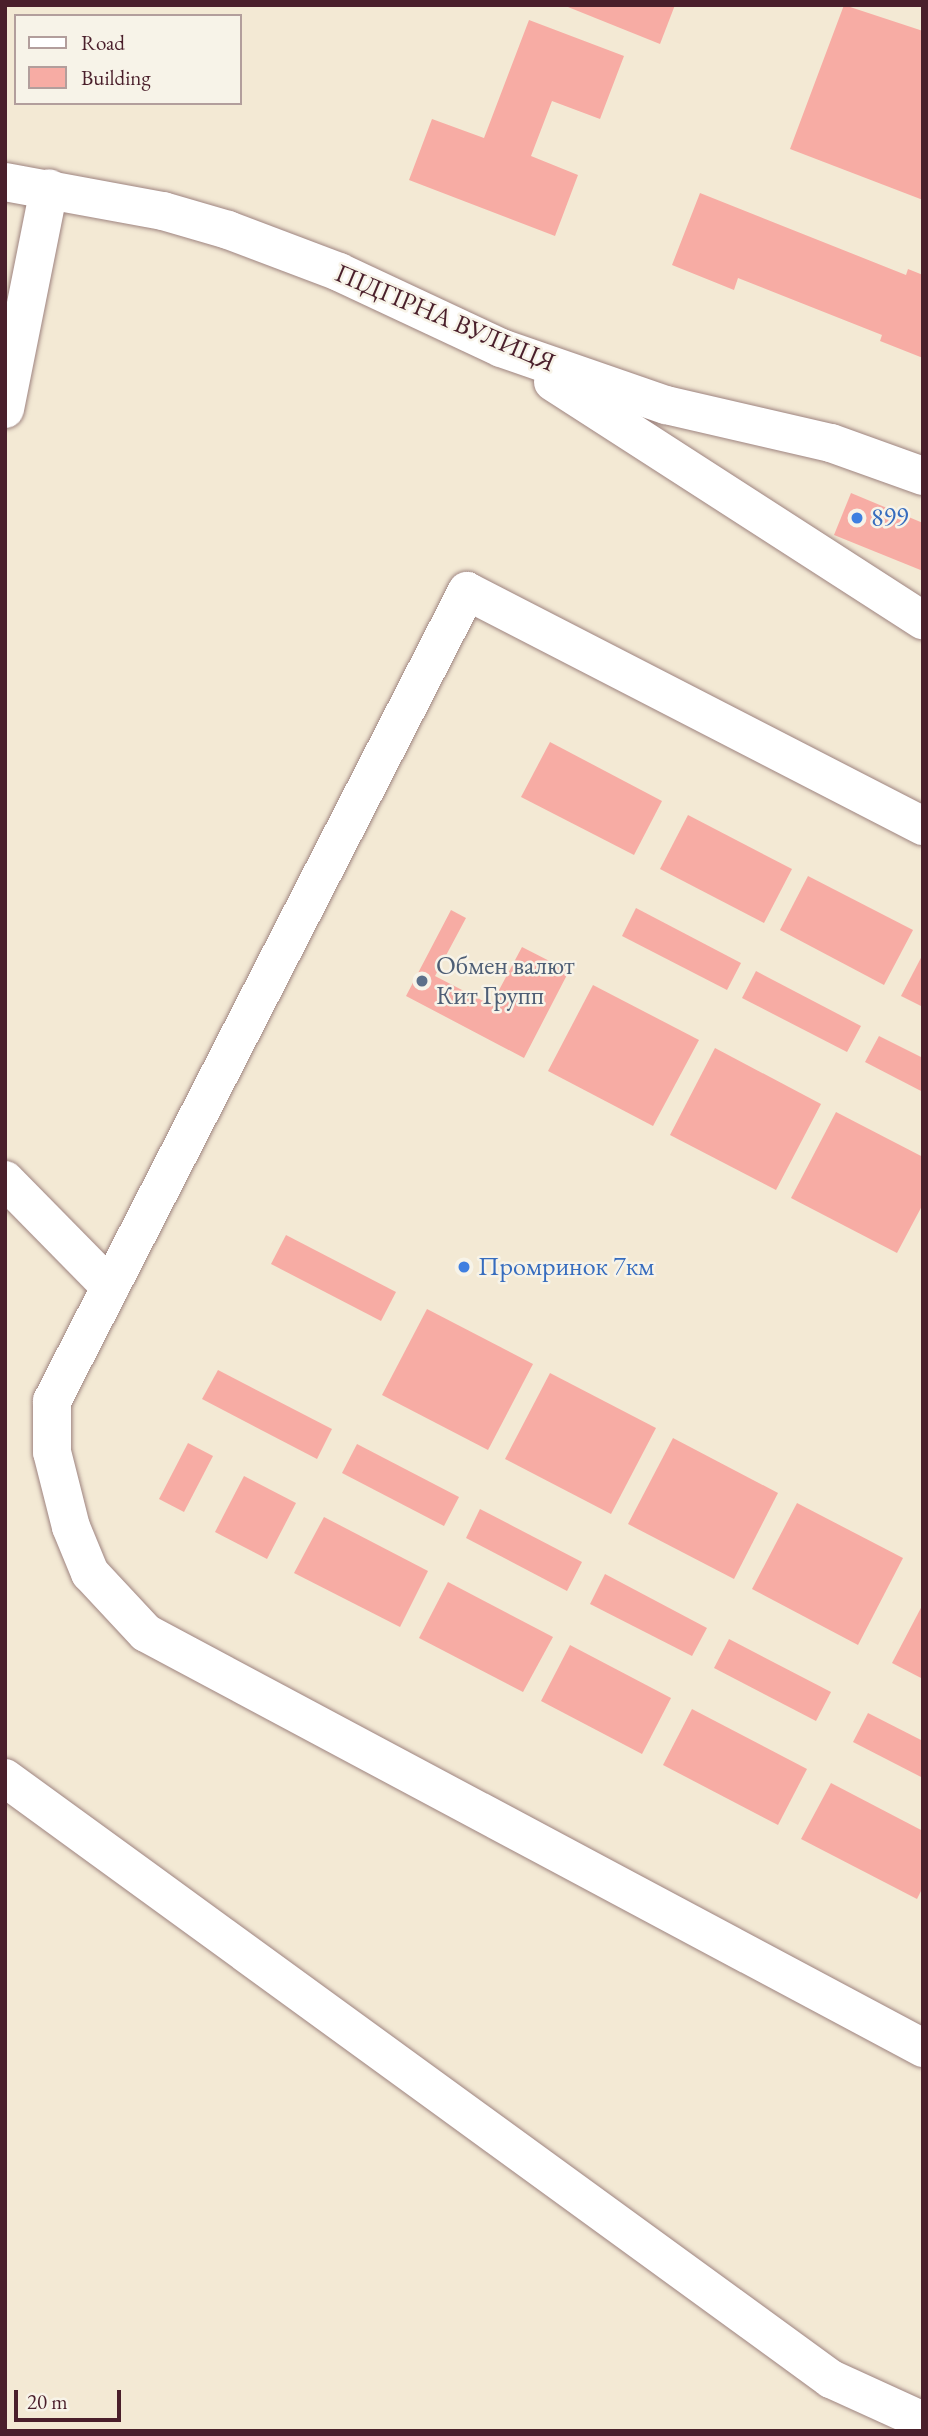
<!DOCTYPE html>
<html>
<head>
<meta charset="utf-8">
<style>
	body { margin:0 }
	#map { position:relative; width:928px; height:2436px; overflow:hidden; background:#f3e9d4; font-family:"EB Garamond",serif }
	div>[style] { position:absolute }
	.building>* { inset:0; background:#f7aca4 }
	.roads { filter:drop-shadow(0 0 2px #9e8480) drop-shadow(0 0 2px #9e8480) }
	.minor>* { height:38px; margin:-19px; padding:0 19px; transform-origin:19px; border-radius:19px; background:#fff }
	.dots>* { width:19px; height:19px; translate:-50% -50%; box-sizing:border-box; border:4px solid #f7f3e8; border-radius:50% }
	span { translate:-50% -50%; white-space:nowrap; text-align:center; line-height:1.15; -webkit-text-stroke:5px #f7f3e8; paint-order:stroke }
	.street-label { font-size:26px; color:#4a1f2b }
	.shop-label { font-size:26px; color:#366cbe }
	.left { translate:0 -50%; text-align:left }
	.service-label { font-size:26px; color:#4e5e75 }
	.frame { position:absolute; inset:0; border:7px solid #4a1f2b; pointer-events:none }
	.legend { position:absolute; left:14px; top:14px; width:228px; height:91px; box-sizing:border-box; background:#f7f3e8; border:2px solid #b29e9c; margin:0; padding:9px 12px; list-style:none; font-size:21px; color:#4a1f2b }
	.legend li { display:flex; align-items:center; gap:14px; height:35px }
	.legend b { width:35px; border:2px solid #b29e9c }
	.scale { position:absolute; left:14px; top:2390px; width:107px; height:32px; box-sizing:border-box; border:4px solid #4a1f2b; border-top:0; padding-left:9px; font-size:21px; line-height:24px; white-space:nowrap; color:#4a1f2b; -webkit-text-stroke:5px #f7f3e8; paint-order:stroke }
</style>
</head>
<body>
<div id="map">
	<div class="building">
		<div style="clip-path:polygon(563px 5px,675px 5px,660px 44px)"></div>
		<div style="clip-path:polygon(844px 5px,923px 31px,923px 200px,790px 149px)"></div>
		<div style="clip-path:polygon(529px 20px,624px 56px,600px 119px,552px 101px,531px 156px,578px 175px,555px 236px,409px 180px,432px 119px,484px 138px)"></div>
		<div style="clip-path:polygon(700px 193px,906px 275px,908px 269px,923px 275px,923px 358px,880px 341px,882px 335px,738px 278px,734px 290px,672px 265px)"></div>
		<div style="clip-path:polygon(851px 493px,923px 523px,923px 571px,834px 535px)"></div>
		<div style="clip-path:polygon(550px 742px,662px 801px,634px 855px,521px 797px)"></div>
		<div style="clip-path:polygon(688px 815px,792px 869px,764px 923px,660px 869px)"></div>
		<div style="clip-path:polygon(808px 876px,913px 930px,884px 985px,780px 930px)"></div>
		<div style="clip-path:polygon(636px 908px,741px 963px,727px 990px,622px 936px)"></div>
		<div style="clip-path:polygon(451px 910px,466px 918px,435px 976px,491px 1005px,522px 947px,569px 971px,524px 1058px,406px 996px)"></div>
		<div style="clip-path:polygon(923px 954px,923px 1007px,901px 996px)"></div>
		<div style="clip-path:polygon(756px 971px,861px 1026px,847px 1052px,742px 998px)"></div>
		<div style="clip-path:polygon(593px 985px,699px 1040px,653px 1126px,548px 1071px)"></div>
		<div style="clip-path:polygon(879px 1036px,923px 1058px,923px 1092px,865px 1062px)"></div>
		<div style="clip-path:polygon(715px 1048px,821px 1104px,776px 1190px,670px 1135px)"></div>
		<div style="clip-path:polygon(836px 1112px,923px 1157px,923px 1204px,897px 1253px,791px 1198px)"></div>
		<div style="clip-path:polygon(286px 1235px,396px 1292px,381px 1321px,271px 1264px)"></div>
		<div style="clip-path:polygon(427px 1309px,533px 1364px,488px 1450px,382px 1395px)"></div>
		<div style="clip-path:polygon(218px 1370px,332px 1429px,317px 1459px,202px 1399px)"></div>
		<div style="clip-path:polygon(550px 1373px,656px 1428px,611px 1514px,505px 1459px)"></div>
		<div style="clip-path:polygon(673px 1438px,778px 1493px,734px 1579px,628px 1524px)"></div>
		<div style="clip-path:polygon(188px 1443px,213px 1456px,184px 1512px,159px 1499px)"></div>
		<div style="clip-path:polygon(357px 1444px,459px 1497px,444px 1526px,342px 1473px)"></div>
		<div style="clip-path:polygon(244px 1476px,296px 1503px,267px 1559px,215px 1532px)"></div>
		<div style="clip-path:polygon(797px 1503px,903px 1558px,858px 1645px,752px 1589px)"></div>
		<div style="clip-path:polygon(480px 1509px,582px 1562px,567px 1591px,466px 1538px)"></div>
		<div style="clip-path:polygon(324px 1517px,428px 1571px,400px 1627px,294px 1573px)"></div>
		<div style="clip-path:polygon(605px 1574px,707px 1628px,692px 1656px,590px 1604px)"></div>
		<div style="clip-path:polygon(448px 1582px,553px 1637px,523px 1692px,419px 1638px)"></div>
		<div style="clip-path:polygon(923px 1604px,923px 1679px,892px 1663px)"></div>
		<div style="clip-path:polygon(729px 1639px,831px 1692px,816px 1721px,714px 1668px)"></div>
		<div style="clip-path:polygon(570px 1645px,671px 1698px,642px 1754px,541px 1701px)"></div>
		<div style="clip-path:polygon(692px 1709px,807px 1769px,778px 1825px,663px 1765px)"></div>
		<div style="clip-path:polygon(868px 1713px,923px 1741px,923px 1778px,853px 1742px)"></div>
		<div style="clip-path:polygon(831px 1783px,923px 1831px,923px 1887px,917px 1899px,801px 1839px)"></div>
	</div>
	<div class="roads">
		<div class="minor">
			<div style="left:5px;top:182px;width:161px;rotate:10.4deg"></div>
			<div style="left:163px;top:211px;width:68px;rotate:16.3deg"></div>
			<div style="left:228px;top:230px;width:119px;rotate:20.7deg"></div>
			<div style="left:339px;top:272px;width:179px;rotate:25.1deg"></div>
			<div style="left:501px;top:348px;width:175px;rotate:19.1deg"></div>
			<div style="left:666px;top:405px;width:169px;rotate:13deg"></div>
			<div style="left:831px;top:443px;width:98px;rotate:19.7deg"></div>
			<div style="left:553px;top:382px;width:440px;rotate:32.8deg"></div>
			<div style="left:5px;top:409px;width:225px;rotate:-78.7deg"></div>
			<div style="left:923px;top:826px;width:513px;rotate:-152.74deg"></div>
			<div style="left:467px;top:591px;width:910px;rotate:117.13deg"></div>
			<div style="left:52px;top:1401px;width:51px;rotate:90deg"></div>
			<div style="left:52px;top:1452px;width:77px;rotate:75.8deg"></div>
			<div style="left:71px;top:1527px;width:50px;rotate:67.6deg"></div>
			<div style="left:90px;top:1573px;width:82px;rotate:47deg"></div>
			<div style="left:146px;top:1633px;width:881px;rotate:28.11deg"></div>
			<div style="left:5px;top:1180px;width:150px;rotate:45.5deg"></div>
			<div style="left:5px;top:1778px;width:1022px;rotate:36.04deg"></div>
			<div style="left:831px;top:2379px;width:101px;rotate:24.5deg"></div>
		</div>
	</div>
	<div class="dots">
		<div style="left:857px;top:518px;background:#3f7fe0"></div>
		<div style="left:422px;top:981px;background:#5c6f8a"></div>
		<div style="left:464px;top:1267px;background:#3f7fe0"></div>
	</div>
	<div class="street-label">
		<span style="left:445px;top:318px;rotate:23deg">ПІДГІРНА ВУЛИЦЯ</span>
	</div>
	<div class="shop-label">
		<span class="left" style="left:871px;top:518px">899</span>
		<span class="left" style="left:478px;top:1267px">Промринок 7км</span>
	</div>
	<div class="service-label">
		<span class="left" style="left:436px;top:981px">Обмен валют<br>Кит Групп</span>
	</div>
	<div class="frame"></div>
	<ul class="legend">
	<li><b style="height:9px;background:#fff"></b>Road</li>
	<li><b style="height:19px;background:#f7aca4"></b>Building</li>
	</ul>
	<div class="scale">20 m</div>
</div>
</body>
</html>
